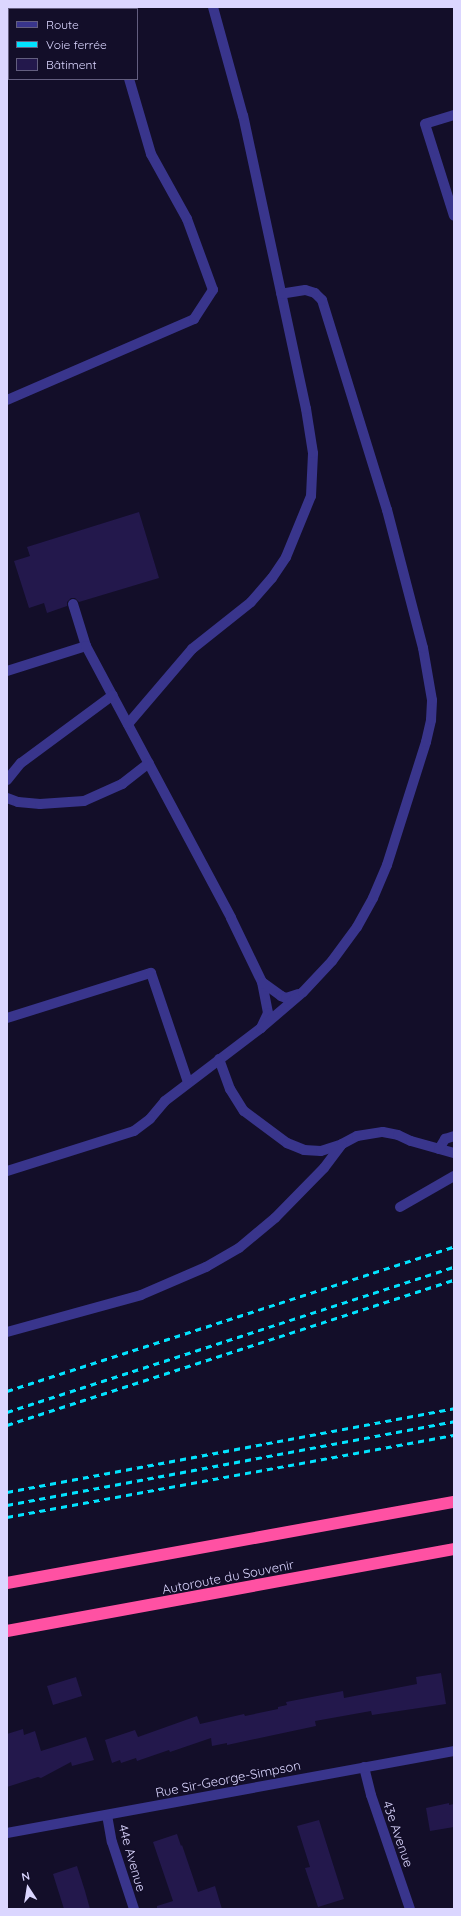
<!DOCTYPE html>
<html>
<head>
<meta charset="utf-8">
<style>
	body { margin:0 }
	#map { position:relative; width:461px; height:1916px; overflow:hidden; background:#130e29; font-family:Quicksand,sans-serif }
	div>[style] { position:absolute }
	.building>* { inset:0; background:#23184c }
	.service>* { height:10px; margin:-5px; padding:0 5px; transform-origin:5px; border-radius:5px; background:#39358c }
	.minor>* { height:10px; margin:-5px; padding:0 5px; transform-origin:5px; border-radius:5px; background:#39358c }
	.motorway>* { height:12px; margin:-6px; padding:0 6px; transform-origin:6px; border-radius:6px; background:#ff51a3 }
	.rail>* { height:3px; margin-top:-1.5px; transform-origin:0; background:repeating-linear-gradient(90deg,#02e3ff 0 6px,transparent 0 11px) }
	span { translate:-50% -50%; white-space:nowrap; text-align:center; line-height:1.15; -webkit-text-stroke:3px #130e29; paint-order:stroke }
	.street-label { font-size:13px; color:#dbd6ff }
	.frame { position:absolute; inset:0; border:8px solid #dbd6ff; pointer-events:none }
	.legend { position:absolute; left:8px; top:8px; width:130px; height:72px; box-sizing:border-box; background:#130e29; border:1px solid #635e7f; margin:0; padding:5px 7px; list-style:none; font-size:12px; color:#dbd6ff }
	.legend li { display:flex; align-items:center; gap:8px; height:20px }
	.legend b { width:20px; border:1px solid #635e7f }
	.north { position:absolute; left:8px; top:1868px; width:40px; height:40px; -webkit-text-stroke:3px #130e29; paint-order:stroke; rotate:348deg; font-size:11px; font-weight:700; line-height:16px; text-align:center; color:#dbd6ff }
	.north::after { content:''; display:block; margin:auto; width:14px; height:18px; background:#dbd6ff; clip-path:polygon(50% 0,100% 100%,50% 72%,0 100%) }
</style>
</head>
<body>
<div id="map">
	<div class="building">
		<div style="clip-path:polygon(139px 512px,159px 578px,79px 602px,75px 598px,71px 598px,67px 602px,67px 606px,47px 613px,44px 603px,29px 608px,14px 561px,30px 556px,27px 547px)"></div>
		<div style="clip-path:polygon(441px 1673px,446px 1704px,372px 1715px,371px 1711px,315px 1721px,316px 1726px,227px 1745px,227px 1743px,212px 1746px,211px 1738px,170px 1752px,169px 1750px,137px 1761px,136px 1758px,121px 1763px,120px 1760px,112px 1763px,105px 1740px,135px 1730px,138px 1737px,197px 1716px,200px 1724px,244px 1714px,245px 1716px,278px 1709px,278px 1707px,287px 1705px,286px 1702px,343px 1691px,344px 1698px,417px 1684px,416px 1677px)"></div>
		<div style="clip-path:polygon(76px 1677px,82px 1696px,53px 1705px,47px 1686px)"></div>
		<div style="clip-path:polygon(23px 1729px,24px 1735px,35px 1731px,41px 1751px,86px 1737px,94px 1760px,72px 1766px,71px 1762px,41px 1778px,38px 1777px,7px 1787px,7px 1734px)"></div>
		<div style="clip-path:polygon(449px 1803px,449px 1805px,454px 1804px,454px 1827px,430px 1831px,426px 1808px)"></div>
		<div style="clip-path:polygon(319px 1820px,344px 1899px,318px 1907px,305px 1868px,310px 1867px,297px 1826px)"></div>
		<div style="clip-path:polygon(177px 1834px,181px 1846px,182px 1845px,198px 1892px,215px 1886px,222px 1909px,157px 1909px,157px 1906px,173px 1901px,153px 1842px)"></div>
		<div style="clip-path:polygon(77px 1866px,85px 1891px,90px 1909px,64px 1909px,53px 1874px)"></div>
	</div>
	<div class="service">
		<div style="left:109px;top:7px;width:2px;rotate:90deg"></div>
		<div style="left:454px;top:115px;width:30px;rotate:163deg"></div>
		<div style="left:425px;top:124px;width:96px;rotate:72.5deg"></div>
		<div style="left:7px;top:400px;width:204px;rotate:-23.4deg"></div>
		<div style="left:194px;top:319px;width:35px;rotate:-57deg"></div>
		<div style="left:213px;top:290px;width:76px;rotate:-110.1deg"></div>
		<div style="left:187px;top:219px;width:74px;rotate:-119deg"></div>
		<div style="left:151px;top:154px;width:78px;rotate:-106.3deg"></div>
		<div style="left:73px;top:604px;width:44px;rotate:72.8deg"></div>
		<div style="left:7px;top:671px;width:83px;rotate:-17.6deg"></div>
		<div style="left:86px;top:646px;width:308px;rotate:61.9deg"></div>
		<div style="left:231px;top:918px;width:71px;rotate:64.2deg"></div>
		<div style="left:262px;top:982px;width:32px;rotate:79deg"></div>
		<div style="left:268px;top:1013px;width:17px;rotate:115deg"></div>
		<div style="left:261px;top:1028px;width:121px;rotate:142.8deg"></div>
		<div style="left:165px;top:1101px;width:23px;rotate:130deg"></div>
		<div style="left:150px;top:1119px;width:20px;rotate:143deg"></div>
		<div style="left:134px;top:1131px;width:133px;rotate:162.5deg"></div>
		<div style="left:128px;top:724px;width:99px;rotate:-49.5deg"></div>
		<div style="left:192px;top:649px;width:75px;rotate:-38.5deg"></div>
		<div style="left:251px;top:602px;width:32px;rotate:-49deg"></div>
		<div style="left:272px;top:578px;width:25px;rotate:-56deg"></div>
		<div style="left:286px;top:557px;width:66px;rotate:-67.7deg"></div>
		<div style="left:311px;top:496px;width:43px;rotate:-87.3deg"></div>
		<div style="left:313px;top:453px;width:45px;rotate:-99deg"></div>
		<div style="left:306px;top:409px;width:300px;rotate:-102.1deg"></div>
		<div style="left:243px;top:116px;width:113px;rotate:-105.4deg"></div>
		<div style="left:7px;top:780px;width:22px;rotate:-51deg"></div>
		<div style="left:21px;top:763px;width:114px;rotate:-36.5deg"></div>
		<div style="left:7px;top:798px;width:12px;rotate:20deg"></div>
		<div style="left:18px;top:802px;width:22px;rotate:5deg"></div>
		<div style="left:40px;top:804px;width:44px;rotate:-3.9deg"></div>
		<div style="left:84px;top:801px;width:42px;rotate:-24.1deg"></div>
		<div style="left:122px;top:784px;width:34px;rotate:-38deg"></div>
		<div style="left:262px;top:982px;width:24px;rotate:36deg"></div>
		<div style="left:281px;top:996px;width:5px;rotate:22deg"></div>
		<div style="left:286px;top:998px;width:13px;rotate:-18deg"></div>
		<div style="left:7px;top:1018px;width:151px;rotate:-17.4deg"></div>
		<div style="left:151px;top:973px;width:115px;rotate:71.3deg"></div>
		<div style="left:261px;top:1028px;width:55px;rotate:-40.6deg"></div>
		<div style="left:303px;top:992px;width:42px;rotate:-46.9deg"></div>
		<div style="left:332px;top:961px;width:42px;rotate:-53.7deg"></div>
		<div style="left:357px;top:927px;width:33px;rotate:-61deg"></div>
		<div style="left:373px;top:898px;width:36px;rotate:-67deg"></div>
		<div style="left:387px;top:865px;width:129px;rotate:-72.4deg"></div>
		<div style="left:426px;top:742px;width:23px;rotate:-77deg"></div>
		<div style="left:431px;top:720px;width:20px;rotate:-87deg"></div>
		<div style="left:432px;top:700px;width:53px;rotate:-99.8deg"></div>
		<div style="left:423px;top:648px;width:143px;rotate:-104.6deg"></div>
		<div style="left:387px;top:510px;width:220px;rotate:-107.2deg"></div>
		<div style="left:322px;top:300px;width:10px;rotate:-135deg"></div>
		<div style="left:315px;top:293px;width:10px;rotate:-163deg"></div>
		<div style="left:305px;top:290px;width:24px;rotate:171deg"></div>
		<div style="left:219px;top:1059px;width:32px;rotate:70deg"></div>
		<div style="left:230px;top:1089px;width:26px;rotate:58deg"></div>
		<div style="left:244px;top:1111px;width:54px;rotate:36.7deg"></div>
		<div style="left:287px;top:1143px;width:18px;rotate:22deg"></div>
		<div style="left:304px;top:1150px;width:17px;rotate:3deg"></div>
		<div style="left:321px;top:1151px;width:22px;rotate:-18deg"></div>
		<div style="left:342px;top:1144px;width:17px;rotate:-28deg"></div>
		<div style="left:357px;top:1136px;width:26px;rotate:-9deg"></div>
		<div style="left:383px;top:1132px;width:15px;rotate:11deg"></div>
		<div style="left:398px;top:1135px;width:14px;rotate:25deg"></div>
		<div style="left:411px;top:1141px;width:45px;rotate:15.6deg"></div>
		<div style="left:439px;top:1149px;width:12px;rotate:-59deg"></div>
		<div style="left:445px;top:1139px;width:9px;rotate:-18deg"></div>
		<div style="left:400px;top:1207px;width:62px;rotate:-29.9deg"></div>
		<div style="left:7px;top:1332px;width:139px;rotate:-15.4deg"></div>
		<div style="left:141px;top:1295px;width:71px;rotate:-23.3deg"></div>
		<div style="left:206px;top:1267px;width:38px;rotate:-30deg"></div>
		<div style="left:239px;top:1248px;width:47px;rotate:-39.8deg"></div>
		<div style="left:275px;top:1218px;width:70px;rotate:-45.6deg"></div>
		<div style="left:324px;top:1168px;width:30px;rotate:-53deg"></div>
	</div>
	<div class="minor">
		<div style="left:364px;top:1767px;width:29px;rotate:76deg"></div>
		<div style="left:371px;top:1795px;width:120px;rotate:71.1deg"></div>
		<div style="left:107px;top:1815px;width:27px;rotate:80deg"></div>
		<div style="left:112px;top:1842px;width:71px;rotate:71.8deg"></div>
		<div style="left:7px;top:1833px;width:454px;rotate:-10.4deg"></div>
	</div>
	<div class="motorway">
		<div style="left:7px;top:1583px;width:454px;rotate:-10.3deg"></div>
		<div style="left:7px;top:1631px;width:454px;rotate:-10.4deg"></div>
	</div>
	<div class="rail">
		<div style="left:7px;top:1391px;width:470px;rotate:-17.9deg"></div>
		<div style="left:7px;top:1412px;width:470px;rotate:-18deg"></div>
		<div style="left:7px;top:1425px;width:470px;rotate:-18deg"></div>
		<div style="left:7px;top:1492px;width:455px;rotate:-10.6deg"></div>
		<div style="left:7px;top:1505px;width:455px;rotate:-10.6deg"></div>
		<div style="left:7px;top:1517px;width:454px;rotate:-10.4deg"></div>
	</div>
	<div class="street-label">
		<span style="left:228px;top:1577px;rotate:-11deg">Autoroute du Souvenir</span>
		<span style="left:228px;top:1779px;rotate:-11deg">Rue Sir-George-Simpson</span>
		<span style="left:398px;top:1834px;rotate:71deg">43e Avenue</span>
		<span style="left:132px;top:1858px;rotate:74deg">44e Avenue</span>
	</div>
	<div class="frame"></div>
	<ul class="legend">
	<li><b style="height:5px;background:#39358c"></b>Route</li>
	<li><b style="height:5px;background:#02e3ff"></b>Voie ferrée</li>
	<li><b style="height:11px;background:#23184c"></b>Bâtiment</li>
	</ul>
	<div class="north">N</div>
</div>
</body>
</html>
